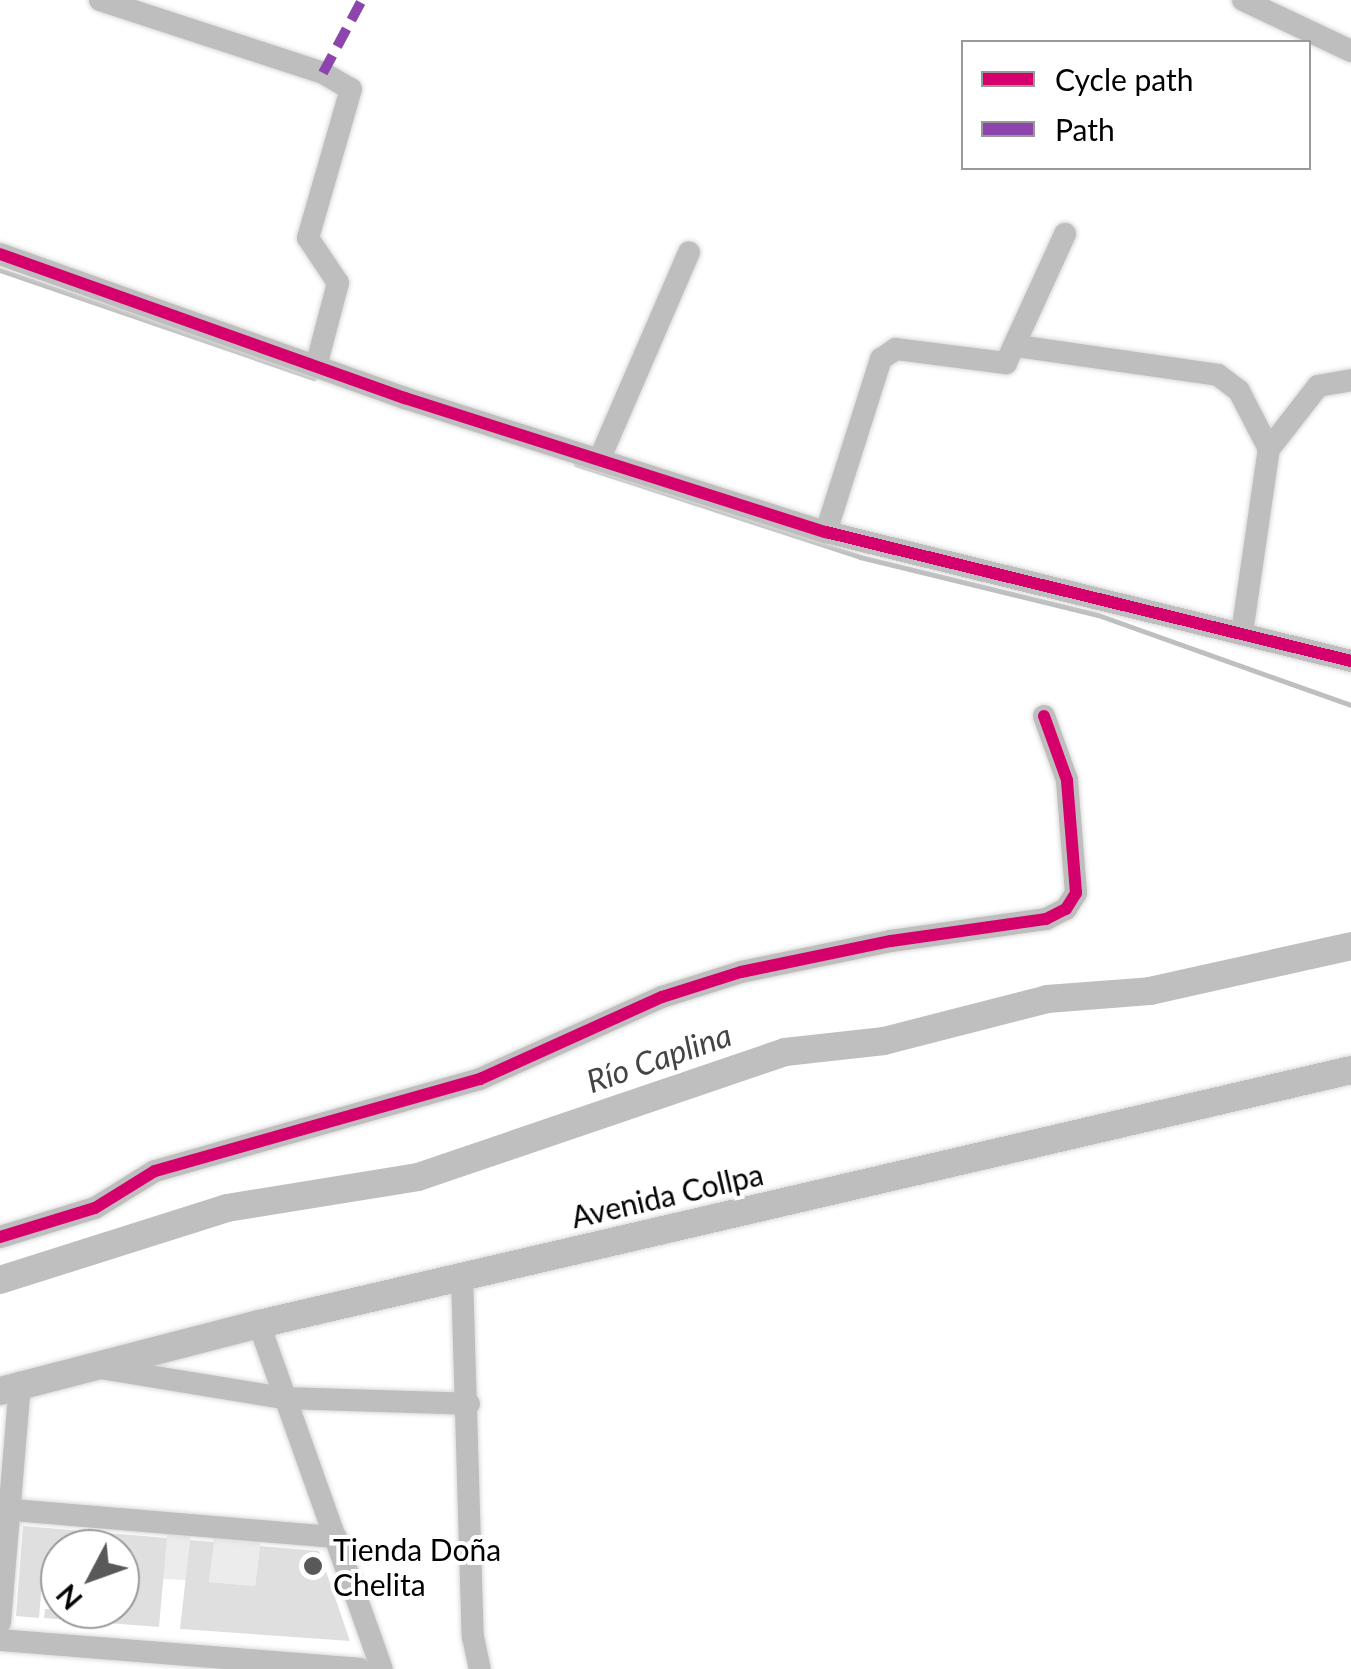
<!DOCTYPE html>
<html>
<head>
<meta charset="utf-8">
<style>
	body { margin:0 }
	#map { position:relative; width:1351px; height:1669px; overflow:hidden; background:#fff; font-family:Lato,sans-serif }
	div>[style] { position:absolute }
	.green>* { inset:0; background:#ececec }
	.stream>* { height:5px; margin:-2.5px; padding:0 2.5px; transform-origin:2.5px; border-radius:2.5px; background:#bfbfbf }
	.river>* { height:28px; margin:-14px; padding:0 14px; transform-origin:14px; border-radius:14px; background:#bfbfbf }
	.building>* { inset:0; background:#dfdfdf }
	.roads { filter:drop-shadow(0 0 2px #dbdbdb) drop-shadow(0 0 2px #dbdbdb) }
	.minor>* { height:22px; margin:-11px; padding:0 11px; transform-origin:11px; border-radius:11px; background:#bebebe }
	.major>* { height:28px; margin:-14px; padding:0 14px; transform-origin:14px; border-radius:14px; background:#bebebe }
	.quiet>* { height:10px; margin-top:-5px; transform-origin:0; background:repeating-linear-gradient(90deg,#8e44ad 0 20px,transparent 0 30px) }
	.cycleway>* { height:12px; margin:-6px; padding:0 6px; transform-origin:6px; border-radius:6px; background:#d6006c }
	.dots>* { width:28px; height:28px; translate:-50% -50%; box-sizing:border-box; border:5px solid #fff; border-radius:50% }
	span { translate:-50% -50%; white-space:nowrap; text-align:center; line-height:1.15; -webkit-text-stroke:8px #fff; paint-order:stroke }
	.street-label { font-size:30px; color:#000 }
	.poi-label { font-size:30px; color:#000 }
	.left { translate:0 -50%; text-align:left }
	.water-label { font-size:32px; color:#444; font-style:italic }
	.legend { position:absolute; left:961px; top:40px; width:350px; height:130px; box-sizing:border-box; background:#fff; border:2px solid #999; margin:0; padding:12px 18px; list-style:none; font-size:30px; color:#000 }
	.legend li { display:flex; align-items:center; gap:20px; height:50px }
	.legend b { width:50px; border:2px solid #999 }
	.north { position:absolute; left:40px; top:1529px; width:100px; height:100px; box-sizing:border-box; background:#fff; border:2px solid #999; border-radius:50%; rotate:229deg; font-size:28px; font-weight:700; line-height:40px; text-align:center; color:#000 }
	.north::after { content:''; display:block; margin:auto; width:35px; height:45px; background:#595959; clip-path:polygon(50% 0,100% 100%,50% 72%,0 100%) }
</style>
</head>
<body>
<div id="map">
	<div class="green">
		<div style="clip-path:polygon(167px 1530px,191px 1532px,186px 1580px,163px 1579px)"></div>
		<div style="clip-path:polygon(214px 1534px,261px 1538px,255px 1586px,209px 1582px)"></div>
	</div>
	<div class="stream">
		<div style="left:0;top:270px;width:332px;rotate:19deg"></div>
		<div style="left:576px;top:464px;width:299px;rotate:18.1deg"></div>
		<div style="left:860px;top:557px;width:245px;rotate:13.7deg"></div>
		<div style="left:1098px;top:615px;width:269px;rotate:19.6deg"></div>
	</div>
	<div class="river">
		<div style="left:0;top:1280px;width:238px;rotate:-17.6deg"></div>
		<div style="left:227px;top:1208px;width:193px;rotate:-9.2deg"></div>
		<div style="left:418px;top:1177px;width:388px;rotate:-18.8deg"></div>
		<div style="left:785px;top:1052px;width:100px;rotate:-6.3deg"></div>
		<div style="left:884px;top:1041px;width:168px;rotate:-14.4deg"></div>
		<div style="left:1047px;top:999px;width:103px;rotate:-4.4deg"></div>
		<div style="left:1150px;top:991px;width:206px;rotate:-12.6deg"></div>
	</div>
	<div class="building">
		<div style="clip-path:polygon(23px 1526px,167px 1538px,159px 1627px,44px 1618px,45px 1609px,120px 1609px,120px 1549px,60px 1549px,60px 1570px,43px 1569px,39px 1618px,16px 1616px)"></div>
		<div style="clip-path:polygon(190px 1540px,214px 1542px,209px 1582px,255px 1586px,260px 1546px,319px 1551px,350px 1641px,180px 1629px)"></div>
	</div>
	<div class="roads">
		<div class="minor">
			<div style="left:100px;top:0;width:235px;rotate:18.1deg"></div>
			<div style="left:323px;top:73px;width:32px;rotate:30deg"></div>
			<div style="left:351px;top:89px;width:155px;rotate:106.1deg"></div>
			<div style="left:308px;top:238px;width:54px;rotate:56.3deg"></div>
			<div style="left:338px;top:283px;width:86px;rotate:104.8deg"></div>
			<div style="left:1243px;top:0;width:119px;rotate:25.3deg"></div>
			<div style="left:0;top:254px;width:430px;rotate:19.6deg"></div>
			<div style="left:405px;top:398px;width:442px;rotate:17.7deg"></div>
			<div style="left:826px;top:532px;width:541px;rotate:13.8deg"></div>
			<div style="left:1017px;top:346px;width:203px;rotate:8.2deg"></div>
			<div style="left:1218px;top:375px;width:26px;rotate:37deg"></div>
			<div style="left:1239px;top:391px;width:65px;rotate:62.7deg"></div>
			<div style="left:600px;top:458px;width:224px;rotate:-66.6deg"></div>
			<div style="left:826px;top:532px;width:182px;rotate:-72.4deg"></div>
			<div style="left:881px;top:359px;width:18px;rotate:-34deg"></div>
			<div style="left:896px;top:349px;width:111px;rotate:7.3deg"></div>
			<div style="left:1006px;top:363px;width:142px;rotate:-65.4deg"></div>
			<div style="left:1242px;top:633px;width:186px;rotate:-81.7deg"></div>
			<div style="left:1269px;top:449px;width:80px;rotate:-52.1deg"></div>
			<div style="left:1318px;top:386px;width:34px;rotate:-10deg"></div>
			<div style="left:0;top:1237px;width:99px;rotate:-17deg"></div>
			<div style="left:95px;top:1208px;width:70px;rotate:-31.7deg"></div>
			<div style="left:155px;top:1171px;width:338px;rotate:-15.8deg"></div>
			<div style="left:480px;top:1079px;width:200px;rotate:-24.3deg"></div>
			<div style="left:662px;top:997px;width:83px;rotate:-17.6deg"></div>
			<div style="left:741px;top:972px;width:153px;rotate:-11.7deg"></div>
			<div style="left:891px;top:941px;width:157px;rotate:-8.1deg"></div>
			<div style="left:1046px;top:919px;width:22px;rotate:-27deg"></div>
			<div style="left:1066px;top:909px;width:19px;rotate:-58deg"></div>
			<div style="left:1076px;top:893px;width:113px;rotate:-94.6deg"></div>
			<div style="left:1067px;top:780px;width:68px;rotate:-109.8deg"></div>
			<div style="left:462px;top:1276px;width:361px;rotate:88.3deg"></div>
			<div style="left:473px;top:1637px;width:33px;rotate:78deg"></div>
			<div style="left:259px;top:1324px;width:366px;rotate:70.4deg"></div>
			<div style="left:100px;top:1368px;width:185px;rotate:9.3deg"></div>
			<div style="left:283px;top:1398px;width:186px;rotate:1.8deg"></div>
			<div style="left:0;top:1509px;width:337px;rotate:4.8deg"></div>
			<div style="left:0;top:1622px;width:240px;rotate:-85.2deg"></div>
			<div style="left:0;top:1640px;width:361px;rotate:4.6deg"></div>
		</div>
		<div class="major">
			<div style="left:0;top:1391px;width:268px;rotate:-14.5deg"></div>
			<div style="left:259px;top:1324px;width:1121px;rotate:-13.09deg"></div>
		</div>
	</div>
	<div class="quiet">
		<div style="left:323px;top:73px;width:83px;rotate:-61.9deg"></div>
	</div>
	<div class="cycleway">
		<div style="left:0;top:254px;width:430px;rotate:19.6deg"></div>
		<div style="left:405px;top:398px;width:442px;rotate:17.7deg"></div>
		<div style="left:826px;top:532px;width:541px;rotate:13.8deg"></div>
		<div style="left:0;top:1237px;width:99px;rotate:-17deg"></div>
		<div style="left:95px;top:1208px;width:70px;rotate:-31.7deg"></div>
		<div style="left:155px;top:1171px;width:338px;rotate:-15.8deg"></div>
		<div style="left:480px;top:1079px;width:200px;rotate:-24.3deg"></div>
		<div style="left:662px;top:997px;width:83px;rotate:-17.6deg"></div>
		<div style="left:741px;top:972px;width:153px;rotate:-11.7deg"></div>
		<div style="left:891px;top:941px;width:157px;rotate:-8.1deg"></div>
		<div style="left:1046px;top:919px;width:22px;rotate:-27deg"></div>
		<div style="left:1066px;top:909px;width:19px;rotate:-58deg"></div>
		<div style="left:1076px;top:893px;width:113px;rotate:-94.6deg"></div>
		<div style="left:1067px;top:780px;width:68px;rotate:-109.8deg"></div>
	</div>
	<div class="dots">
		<div style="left:313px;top:1566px;background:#595959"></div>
	</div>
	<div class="street-label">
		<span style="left:667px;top:1195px;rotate:-13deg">Avenida Collpa</span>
	</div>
	<div class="poi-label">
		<span class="left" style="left:333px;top:1566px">Tienda Doña<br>Chelita</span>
	</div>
	<div class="water-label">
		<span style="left:659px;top:1058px;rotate:-19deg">Río Caplina</span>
	</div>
	<ul class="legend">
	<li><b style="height:12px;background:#d6006c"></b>Cycle path</li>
	<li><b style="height:12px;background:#8e44ad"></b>Path</li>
	</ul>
	<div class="north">N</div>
</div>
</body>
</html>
